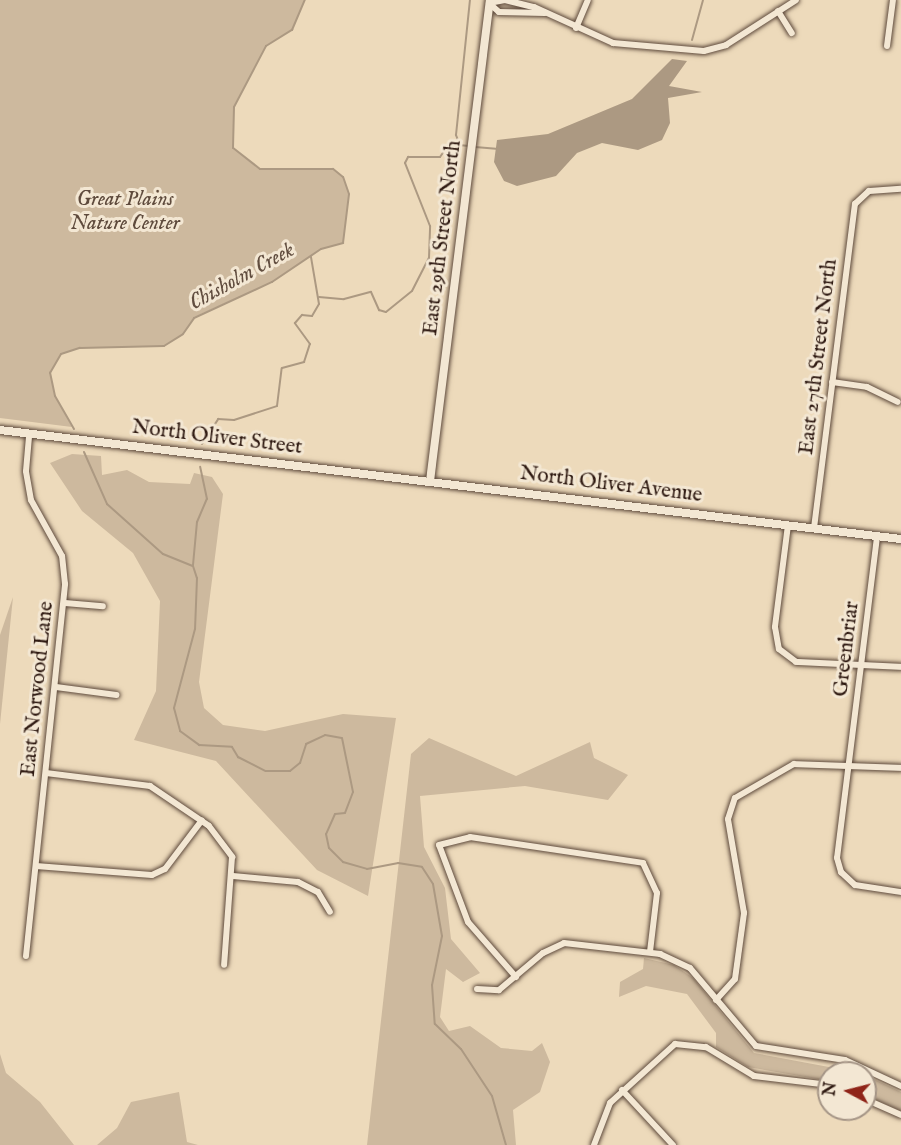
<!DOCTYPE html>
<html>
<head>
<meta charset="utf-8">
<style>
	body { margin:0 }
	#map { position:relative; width:901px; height:1145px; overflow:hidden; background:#eddabb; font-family:"IM FELL English",serif }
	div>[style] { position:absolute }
	.green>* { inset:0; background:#cdb99e }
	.water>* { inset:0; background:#ac9982 }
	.stream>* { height:2px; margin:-1px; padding:0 1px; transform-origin:1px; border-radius:1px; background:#ac9982 }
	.roads { filter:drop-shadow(0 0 2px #5e4a3c) drop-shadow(0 0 2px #5e4a3c) }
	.minor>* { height:6px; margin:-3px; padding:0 3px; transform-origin:3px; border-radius:3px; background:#f3e7d3 }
	.secondary>* { height:8px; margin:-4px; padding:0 4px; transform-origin:4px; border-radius:4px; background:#f3e7d3 }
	span { translate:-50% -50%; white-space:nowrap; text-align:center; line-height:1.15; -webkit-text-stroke:6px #f3e7d3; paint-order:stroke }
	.park-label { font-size:21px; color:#5e4a3c; font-style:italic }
	.street-label { font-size:21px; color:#2f1a12 }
	.water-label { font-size:22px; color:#614d3f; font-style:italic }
	.north { position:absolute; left:817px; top:1061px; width:60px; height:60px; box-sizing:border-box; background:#f3e7d3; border:2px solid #a59586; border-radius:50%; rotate:277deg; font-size:16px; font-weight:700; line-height:24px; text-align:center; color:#2f1a12 }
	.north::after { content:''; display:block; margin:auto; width:21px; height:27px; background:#8f2418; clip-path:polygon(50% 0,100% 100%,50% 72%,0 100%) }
</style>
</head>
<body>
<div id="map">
	<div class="green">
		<div style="clip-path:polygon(0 0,305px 0,292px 30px,266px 46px,234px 106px,233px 148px,260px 169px,333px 169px,343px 177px,349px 194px,343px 243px,321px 249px,272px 282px,194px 317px,183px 334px,164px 346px,80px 348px,61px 354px,50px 373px,55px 396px,72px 427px,0 418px)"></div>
		<div style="clip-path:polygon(72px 454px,101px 456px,102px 475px,127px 470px,149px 482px,190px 484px,194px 473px,212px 477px,223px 494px,199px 682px,204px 708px,223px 725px,265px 731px,343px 714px,396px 718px,368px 896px,317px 870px,216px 761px,134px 740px,156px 691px,160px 601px,133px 553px,82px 511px,50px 463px)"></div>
		<div style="clip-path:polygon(13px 597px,0 724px,0 635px)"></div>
		<div style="clip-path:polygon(429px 738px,516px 776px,590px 742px,594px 758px,628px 775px,608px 800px,525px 786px,420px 796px,424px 847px,445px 888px,451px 939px,480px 973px,463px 982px,446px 969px,440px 1017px,449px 1031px,470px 1026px,501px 1048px,532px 1051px,542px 1043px,550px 1062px,540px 1092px,513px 1110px,516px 1145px,367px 1145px,411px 754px)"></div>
		<div style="clip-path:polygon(644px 958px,674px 965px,693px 978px,754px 1053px,861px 1073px,829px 1073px,829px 1081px,748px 1067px,716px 1047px,716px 1033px,687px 994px,646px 986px,619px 997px,620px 982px,643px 969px)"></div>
		<div style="clip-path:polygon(0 1054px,6px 1073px,40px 1102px,74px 1145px,0 1145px)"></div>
		<div style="clip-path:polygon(865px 1075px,901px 1092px,901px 1111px,865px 1095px)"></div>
		<div style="clip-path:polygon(179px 1092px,187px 1142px,198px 1145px,97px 1145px,117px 1128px,131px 1102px)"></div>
	</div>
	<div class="water">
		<div style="clip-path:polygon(672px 59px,687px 61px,669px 86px,702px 92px,668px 98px,670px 123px,662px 140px,638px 150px,602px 143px,577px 153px,556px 176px,517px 186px,504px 181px,494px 162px,497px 140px,548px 134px,632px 99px)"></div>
	</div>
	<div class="stream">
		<div style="left:692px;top:40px;width:41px;rotate:-74.6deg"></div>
		<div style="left:460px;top:145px;width:11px;rotate:-112deg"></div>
		<div style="left:456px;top:135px;width:136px;rotate:-84.1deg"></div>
		<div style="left:475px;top:147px;width:21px;rotate:5deg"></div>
		<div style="left:319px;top:297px;width:25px;rotate:5deg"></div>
		<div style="left:344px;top:299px;width:28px;rotate:-15deg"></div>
		<div style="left:371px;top:292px;width:20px;rotate:66deg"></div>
		<div style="left:379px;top:310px;width:7px;rotate:16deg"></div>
		<div style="left:386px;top:312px;width:33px;rotate:-39deg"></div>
		<div style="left:412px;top:291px;width:37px;rotate:-63deg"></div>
		<div style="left:429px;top:258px;width:32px;rotate:-88deg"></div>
		<div style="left:430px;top:226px;width:68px;rotate:-111.6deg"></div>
		<div style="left:405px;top:163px;width:7px;rotate:-63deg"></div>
		<div style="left:408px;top:157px;width:32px"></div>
		<div style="left:440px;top:157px;width:16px;rotate:-55deg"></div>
		<div style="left:449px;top:144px;width:20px;rotate:6deg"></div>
		<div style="left:74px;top:429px;width:38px;rotate:-120deg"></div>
		<div style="left:55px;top:396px;width:24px;rotate:-102deg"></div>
		<div style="left:50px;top:373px;width:22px;rotate:-60deg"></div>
		<div style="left:61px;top:354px;width:20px;rotate:-18deg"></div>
		<div style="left:80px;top:348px;width:84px;rotate:-1.4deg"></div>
		<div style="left:164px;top:346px;width:22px;rotate:-32deg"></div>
		<div style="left:183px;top:334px;width:19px;rotate:-55deg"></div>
		<div style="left:194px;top:318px;width:86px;rotate:-24.8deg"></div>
		<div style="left:272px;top:282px;width:59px;rotate:-34deg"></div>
		<div style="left:321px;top:249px;width:23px;rotate:-15deg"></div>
		<div style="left:343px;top:243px;width:49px;rotate:-83deg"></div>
		<div style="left:349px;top:194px;width:18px;rotate:-109deg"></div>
		<div style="left:343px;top:177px;width:13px;rotate:-141deg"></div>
		<div style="left:333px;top:169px;width:73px;rotate:180deg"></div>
		<div style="left:260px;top:169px;width:34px;rotate:-142deg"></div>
		<div style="left:233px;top:148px;width:41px;rotate:-88.6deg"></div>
		<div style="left:234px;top:107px;width:69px;rotate:-62.3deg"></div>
		<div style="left:266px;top:46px;width:31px;rotate:-32deg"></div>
		<div style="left:292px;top:30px;width:33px;rotate:-67deg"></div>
		<div style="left:202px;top:444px;width:30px;rotate:-57deg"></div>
		<div style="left:218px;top:419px;width:16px;rotate:4deg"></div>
		<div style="left:234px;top:420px;width:45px;rotate:-18deg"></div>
		<div style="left:277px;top:406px;width:38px;rotate:-83deg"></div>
		<div style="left:282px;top:368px;width:23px;rotate:-15deg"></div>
		<div style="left:304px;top:362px;width:19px;rotate:-72deg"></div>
		<div style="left:310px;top:344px;width:26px;rotate:-126deg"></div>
		<div style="left:295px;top:323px;width:11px;rotate:-49deg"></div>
		<div style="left:302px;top:315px;width:10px;rotate:6deg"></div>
		<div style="left:312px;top:316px;width:14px;rotate:-60deg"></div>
		<div style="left:319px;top:304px;width:48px;rotate:-99.7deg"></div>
		<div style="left:84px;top:452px;width:57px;rotate:66.1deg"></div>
		<div style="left:107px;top:504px;width:75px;rotate:41.8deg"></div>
		<div style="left:163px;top:554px;width:32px;rotate:22deg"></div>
		<div style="left:193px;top:566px;width:13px;rotate:72deg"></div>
		<div style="left:197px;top:578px;width:51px;rotate:92.2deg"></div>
		<div style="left:195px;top:629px;width:82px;rotate:104.9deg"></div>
		<div style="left:174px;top:708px;width:24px;rotate:75deg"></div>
		<div style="left:180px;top:731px;width:24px;rotate:36deg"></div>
		<div style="left:199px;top:745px;width:33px;rotate:3deg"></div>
		<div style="left:232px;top:747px;width:12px;rotate:59deg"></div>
		<div style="left:238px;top:757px;width:31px;rotate:27deg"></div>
		<div style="left:266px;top:771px;width:24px"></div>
		<div style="left:290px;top:771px;width:13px;rotate:-39deg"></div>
		<div style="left:300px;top:763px;width:20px;rotate:-72deg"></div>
		<div style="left:306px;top:744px;width:21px;rotate:-25deg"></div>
		<div style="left:325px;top:735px;width:17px;rotate:10deg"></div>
		<div style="left:342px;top:738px;width:55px;rotate:78.5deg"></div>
		<div style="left:353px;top:792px;width:22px;rotate:111deg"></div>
		<div style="left:345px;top:813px;width:10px;rotate:174deg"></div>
		<div style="left:335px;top:814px;width:22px;rotate:114deg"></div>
		<div style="left:326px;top:834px;width:14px;rotate:78deg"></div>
		<div style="left:329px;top:848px;width:20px;rotate:45deg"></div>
		<div style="left:343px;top:862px;width:25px;rotate:16deg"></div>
		<div style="left:367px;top:869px;width:32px;rotate:-11deg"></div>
		<div style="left:398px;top:863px;width:24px;rotate:9deg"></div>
		<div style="left:422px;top:867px;width:20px;rotate:57deg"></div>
		<div style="left:433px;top:884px;width:53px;rotate:80.2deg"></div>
		<div style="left:442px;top:936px;width:50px;rotate:101.5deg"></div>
		<div style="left:432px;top:985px;width:39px;rotate:86deg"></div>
		<div style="left:435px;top:1024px;width:36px;rotate:44deg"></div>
		<div style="left:461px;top:1049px;width:56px;rotate:56.6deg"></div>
		<div style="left:492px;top:1096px;width:51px;rotate:74.1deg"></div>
		<div style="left:193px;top:565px;width:43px;rotate:-84.7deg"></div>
		<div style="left:197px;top:522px;width:25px;rotate:-67deg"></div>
		<div style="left:207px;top:499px;width:33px;rotate:-102deg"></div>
	</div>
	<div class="roads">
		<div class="minor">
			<div style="left:489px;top:3px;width:16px;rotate:-11deg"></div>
			<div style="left:505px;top:0;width:30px;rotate:14deg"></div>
			<div style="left:534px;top:7px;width:87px;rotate:24.5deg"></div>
			<div style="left:613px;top:43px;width:91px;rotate:5deg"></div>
			<div style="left:704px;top:51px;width:23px;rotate:-15deg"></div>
			<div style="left:726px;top:45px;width:83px;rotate:-32.7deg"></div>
			<div style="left:489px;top:3px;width:13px;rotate:42deg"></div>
			<div style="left:499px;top:12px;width:46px;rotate:1.2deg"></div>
			<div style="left:778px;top:11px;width:26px;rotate:58deg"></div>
			<div style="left:576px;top:28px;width:30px;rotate:-67deg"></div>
			<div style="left:887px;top:46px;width:46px;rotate:-82.6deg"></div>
			<div style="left:832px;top:382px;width:35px;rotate:8deg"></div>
			<div style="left:867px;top:387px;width:34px;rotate:26deg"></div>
			<div style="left:788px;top:525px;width:103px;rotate:97.3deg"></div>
			<div style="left:775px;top:627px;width:22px;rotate:80deg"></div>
			<div style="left:779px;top:649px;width:21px;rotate:37deg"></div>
			<div style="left:796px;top:662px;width:105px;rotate:2.7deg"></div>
			<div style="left:814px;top:528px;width:327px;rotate:-82.8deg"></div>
			<div style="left:855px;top:204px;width:19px;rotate:-43deg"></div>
			<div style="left:869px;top:191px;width:32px;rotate:-4deg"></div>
			<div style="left:877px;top:537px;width:323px;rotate:97.1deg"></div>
			<div style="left:837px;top:858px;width:15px;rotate:74deg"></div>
			<div style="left:841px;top:872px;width:19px;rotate:43deg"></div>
			<div style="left:855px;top:885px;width:47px;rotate:8.7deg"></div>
			<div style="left:65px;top:603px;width:38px;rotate:5deg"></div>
			<div style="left:56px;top:687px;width:61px;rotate:7.6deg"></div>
			<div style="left:46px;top:773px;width:105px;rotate:7.1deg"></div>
			<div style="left:150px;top:786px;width:71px;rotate:34.1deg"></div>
			<div style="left:209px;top:826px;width:39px;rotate:53deg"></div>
			<div style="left:232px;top:857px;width:108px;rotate:94.2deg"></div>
			<div style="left:36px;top:866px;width:116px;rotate:4.4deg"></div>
			<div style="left:152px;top:875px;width:14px;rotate:-25deg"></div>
			<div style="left:165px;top:869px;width:61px;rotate:-52.9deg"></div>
			<div style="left:233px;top:876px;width:65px;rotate:5.3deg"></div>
			<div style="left:298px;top:882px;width:22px;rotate:27deg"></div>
			<div style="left:318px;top:892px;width:23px;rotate:59deg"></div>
			<div style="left:26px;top:956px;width:374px;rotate:-84deg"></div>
			<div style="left:65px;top:584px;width:28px;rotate:-96deg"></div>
			<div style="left:62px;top:556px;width:64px;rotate:-119deg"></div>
			<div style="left:31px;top:500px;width:29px;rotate:-100deg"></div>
			<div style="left:26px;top:471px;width:37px;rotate:-85deg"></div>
			<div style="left:516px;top:977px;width:73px;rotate:-131.1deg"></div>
			<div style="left:468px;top:922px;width:82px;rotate:-110.6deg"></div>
			<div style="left:439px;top:845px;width:32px;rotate:-14deg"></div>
			<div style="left:470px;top:837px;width:175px;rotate:8.5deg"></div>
			<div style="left:643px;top:863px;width:33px;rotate:65deg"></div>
			<div style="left:657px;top:893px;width:59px;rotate:96.8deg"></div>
			<div style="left:477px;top:989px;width:22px;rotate:3deg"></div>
			<div style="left:499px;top:990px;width:57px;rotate:-40.1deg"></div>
			<div style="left:543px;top:953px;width:23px;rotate:-25deg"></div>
			<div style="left:564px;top:943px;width:97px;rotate:6.5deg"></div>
			<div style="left:660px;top:954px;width:33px;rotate:25deg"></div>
			<div style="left:690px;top:968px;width:102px;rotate:49.8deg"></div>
			<div style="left:756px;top:1046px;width:90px;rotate:8.9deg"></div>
			<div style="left:845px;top:1060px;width:62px;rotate:24.9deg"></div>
			<div style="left:716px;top:1000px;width:28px;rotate:-48deg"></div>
			<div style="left:735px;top:979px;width:67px;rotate:-82.2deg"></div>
			<div style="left:744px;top:913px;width:95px;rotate:-99.7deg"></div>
			<div style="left:728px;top:819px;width:22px;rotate:-72deg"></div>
			<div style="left:735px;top:798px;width:68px;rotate:-30deg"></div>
			<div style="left:794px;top:764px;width:107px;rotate:2.1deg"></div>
			<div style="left:622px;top:1090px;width:75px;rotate:47.2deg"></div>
			<div style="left:865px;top:1099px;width:39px;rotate:24deg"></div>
			<div style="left:594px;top:1145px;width:45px;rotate:-69.1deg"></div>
			<div style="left:610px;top:1103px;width:88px;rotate:-42.2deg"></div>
			<div style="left:675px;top:1044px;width:31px;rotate:6deg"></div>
			<div style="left:706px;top:1047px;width:56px;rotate:31.1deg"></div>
			<div style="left:754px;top:1076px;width:76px;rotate:6.8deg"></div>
		</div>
		<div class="secondary">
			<div style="left:0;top:430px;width:908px;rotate:6.9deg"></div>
			<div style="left:430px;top:481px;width:485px;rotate:-82.9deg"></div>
		</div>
	</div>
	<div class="park-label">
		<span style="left:125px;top:212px">Great Plains<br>Nature Center</span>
	</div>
	<div class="street-label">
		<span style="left:443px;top:238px;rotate:-83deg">East 29th Street North</span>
		<span style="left:819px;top:357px;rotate:-83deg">East 27th Street North</span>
		<span style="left:217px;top:438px;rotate:7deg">North Oliver Street</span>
		<span style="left:611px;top:485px;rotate:7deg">North Oliver Avenue</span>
		<span style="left:847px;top:649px;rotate:-83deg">Greenbriar</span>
		<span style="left:38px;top:689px;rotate:-84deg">East Norwood Lane</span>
	</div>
	<div class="water-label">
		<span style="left:242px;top:277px;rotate:-29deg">Chisholm Creek</span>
	</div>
	<div class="north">N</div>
</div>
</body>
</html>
